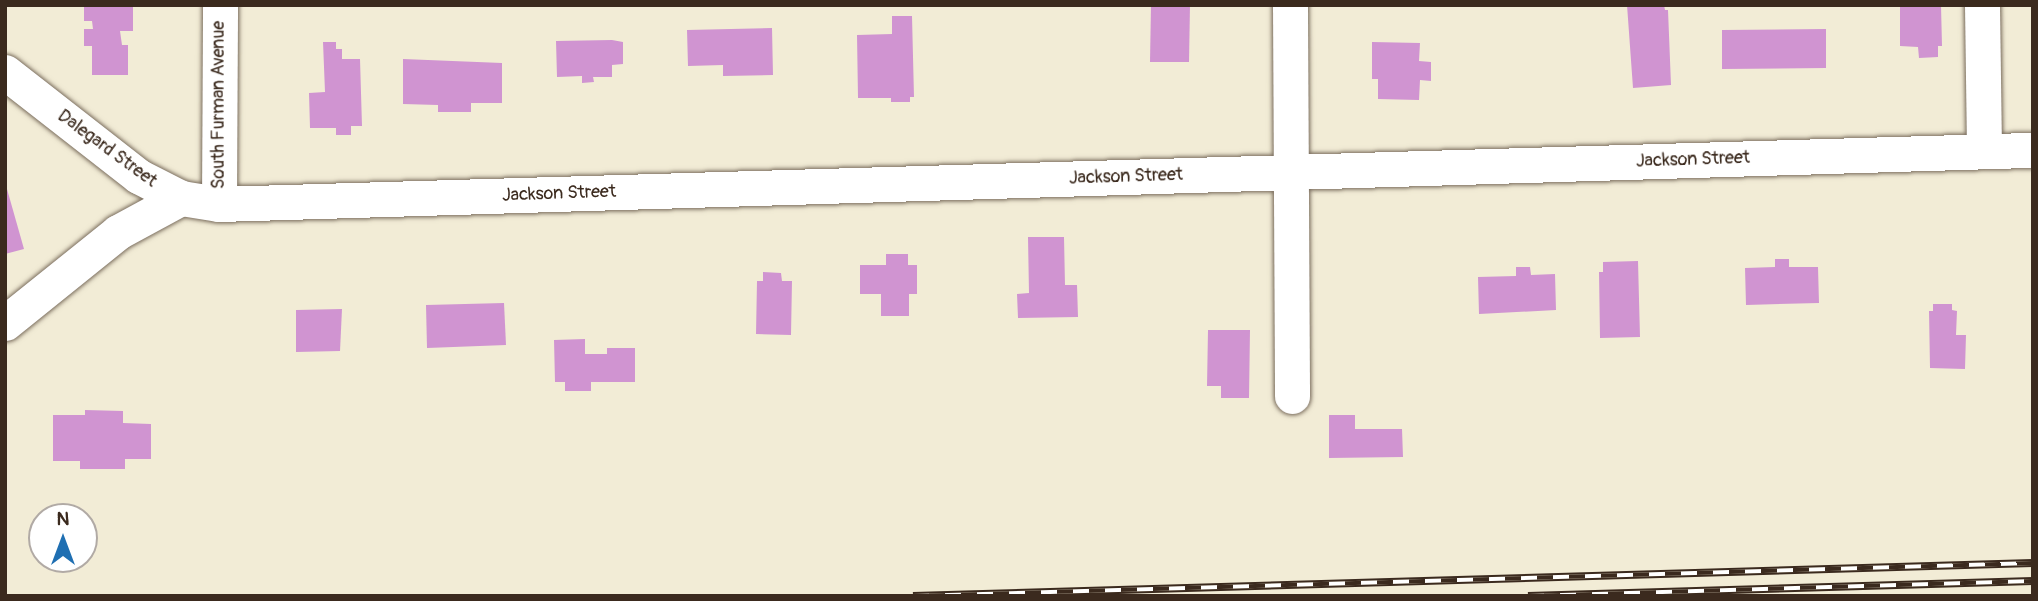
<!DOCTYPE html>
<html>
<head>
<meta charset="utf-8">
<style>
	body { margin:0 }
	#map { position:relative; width:2038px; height:601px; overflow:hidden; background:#f2ecd6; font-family:Pangolin,sans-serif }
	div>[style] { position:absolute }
	.building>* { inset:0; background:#d094d1 }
	.roads { filter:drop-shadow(0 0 2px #7b6e5e) drop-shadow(0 0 2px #7b6e5e) }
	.minor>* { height:35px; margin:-17.5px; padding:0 17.5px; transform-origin:17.5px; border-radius:17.5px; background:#fff }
	.rail>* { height:8px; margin-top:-4px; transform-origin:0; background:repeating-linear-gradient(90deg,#fff 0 16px,#3b2a1e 0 32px); box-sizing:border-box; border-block:2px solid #3b2a1e }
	span { translate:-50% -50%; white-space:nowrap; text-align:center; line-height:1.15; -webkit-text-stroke:7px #fff; paint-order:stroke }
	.street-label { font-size:18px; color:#3b2a1e }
	.frame { position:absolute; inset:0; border:7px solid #3b2a1e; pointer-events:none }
	.north { position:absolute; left:28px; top:503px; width:70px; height:70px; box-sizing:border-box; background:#fff; border:2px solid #b1aaa5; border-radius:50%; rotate:0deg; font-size:19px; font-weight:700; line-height:28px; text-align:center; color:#3b2a1e }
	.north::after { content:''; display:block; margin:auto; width:24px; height:32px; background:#1f6fb2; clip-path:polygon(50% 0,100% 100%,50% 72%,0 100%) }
</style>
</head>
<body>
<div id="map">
	<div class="building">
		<div style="clip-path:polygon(84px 5px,133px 5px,133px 31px,120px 31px,122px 45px,128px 45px,128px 75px,92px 75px,92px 46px,84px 46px,84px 29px,93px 29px,92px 21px,84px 21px)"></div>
		<div style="clip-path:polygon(1151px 5px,1190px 5px,1189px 62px,1150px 62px)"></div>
		<div style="clip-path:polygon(1627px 5px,1664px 5px,1665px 10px,1668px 10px,1671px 85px,1633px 88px)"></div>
		<div style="clip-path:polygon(1900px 5px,1941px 5px,1942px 46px,1938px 46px,1938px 57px,1919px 58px,1918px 47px,1900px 46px)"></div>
		<div style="clip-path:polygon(892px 16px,912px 16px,914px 97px,910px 97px,910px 102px,891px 102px,891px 98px,858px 98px,857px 35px,892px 34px)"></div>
		<div style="clip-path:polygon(772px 28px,773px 75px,723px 76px,723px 65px,688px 66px,687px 30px)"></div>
		<div style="clip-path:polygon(1826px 29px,1826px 68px,1722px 69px,1722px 30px)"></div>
		<div style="clip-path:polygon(612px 40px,623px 42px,623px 64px,612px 65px,612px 77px,593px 77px,594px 82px,582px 83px,582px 76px,557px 77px,556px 41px)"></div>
		<div style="clip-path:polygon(323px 42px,336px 42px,336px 49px,342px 49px,342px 59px,360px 59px,362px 126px,351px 126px,351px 135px,336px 135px,336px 128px,310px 128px,309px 93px,325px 92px)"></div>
		<div style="clip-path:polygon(1372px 42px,1420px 43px,1419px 61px,1431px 62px,1431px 81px,1420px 80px,1419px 100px,1378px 99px,1378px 79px,1372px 79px)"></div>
		<div style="clip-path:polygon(403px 59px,502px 63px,502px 103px,471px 103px,471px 112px,438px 112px,438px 105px,403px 104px)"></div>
		<div style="clip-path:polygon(5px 182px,24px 249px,5px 254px)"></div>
		<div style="clip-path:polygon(1028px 237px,1064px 237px,1065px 285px,1077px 285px,1078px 317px,1018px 318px,1017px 294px,1029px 293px)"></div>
		<div style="clip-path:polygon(886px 254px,908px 254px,908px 265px,917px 265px,917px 294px,909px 294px,909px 316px,881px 316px,881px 294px,860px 294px,860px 265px,886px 265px)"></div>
		<div style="clip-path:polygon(1775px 259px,1789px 259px,1789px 267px,1818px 267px,1819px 303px,1746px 305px,1745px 268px,1775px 267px)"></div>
		<div style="clip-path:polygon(1638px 261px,1640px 337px,1600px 338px,1599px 272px,1603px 272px,1603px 262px)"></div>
		<div style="clip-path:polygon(1516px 267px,1530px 267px,1531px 275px,1555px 274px,1556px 310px,1479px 314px,1478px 277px,1516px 276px)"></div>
		<div style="clip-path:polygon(763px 272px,781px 273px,782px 281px,792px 281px,791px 335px,756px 334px,757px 281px,763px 281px)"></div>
		<div style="clip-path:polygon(504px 303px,506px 345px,427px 348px,426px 305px)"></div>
		<div style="clip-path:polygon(1933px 304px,1952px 304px,1952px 310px,1957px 311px,1956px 335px,1966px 335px,1965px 369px,1930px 368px,1929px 311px,1933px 311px)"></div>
		<div style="clip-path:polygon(342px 309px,340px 351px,296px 352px,296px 310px)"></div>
		<div style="clip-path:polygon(1208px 330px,1250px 330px,1249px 398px,1221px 398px,1221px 386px,1207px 386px)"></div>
		<div style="clip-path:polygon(585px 339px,585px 354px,607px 354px,607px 348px,635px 348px,635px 382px,591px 382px,591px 391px,565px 391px,565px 382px,555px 382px,554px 340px)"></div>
		<div style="clip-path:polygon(85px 410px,123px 411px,123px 423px,151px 424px,151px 459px,125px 459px,125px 469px,80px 469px,80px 461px,53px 461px,53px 415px,85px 415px)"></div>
		<div style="clip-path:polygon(1329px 415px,1355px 415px,1355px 429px,1402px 429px,1403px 457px,1329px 458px)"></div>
	</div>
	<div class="roads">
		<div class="minor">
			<div style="left:1290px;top:5px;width:391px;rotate:89.7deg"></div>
			<div style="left:1982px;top:5px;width:146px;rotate:89.2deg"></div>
			<div style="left:5px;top:72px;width:169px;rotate:38deg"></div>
			<div style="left:138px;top:176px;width:48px;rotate:27.1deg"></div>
			<div style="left:181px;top:198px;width:38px;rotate:9deg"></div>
			<div style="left:219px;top:204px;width:1815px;rotate:-1.71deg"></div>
			<div style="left:219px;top:204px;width:199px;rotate:-89.7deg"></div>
			<div style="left:5px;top:323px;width:145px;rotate:-38.8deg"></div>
			<div style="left:118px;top:232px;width:72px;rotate:-28.4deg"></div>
		</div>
	</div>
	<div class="rail">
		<div style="left:913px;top:596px;width:1120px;rotate:-1.69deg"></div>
		<div style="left:1528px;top:596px;width:505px;rotate:-1.7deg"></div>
	</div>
	<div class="street-label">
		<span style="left:219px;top:105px;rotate:-90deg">South Furman Avenue</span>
		<span style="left:107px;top:149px;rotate:36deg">Dalegard Street</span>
		<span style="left:1693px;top:160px;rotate:-2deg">Jackson Street</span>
		<span style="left:1126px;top:177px;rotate:-2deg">Jackson Street</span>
		<span style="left:559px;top:194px;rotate:-2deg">Jackson Street</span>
	</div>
	<div class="frame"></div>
	<div class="north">N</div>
</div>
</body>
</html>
